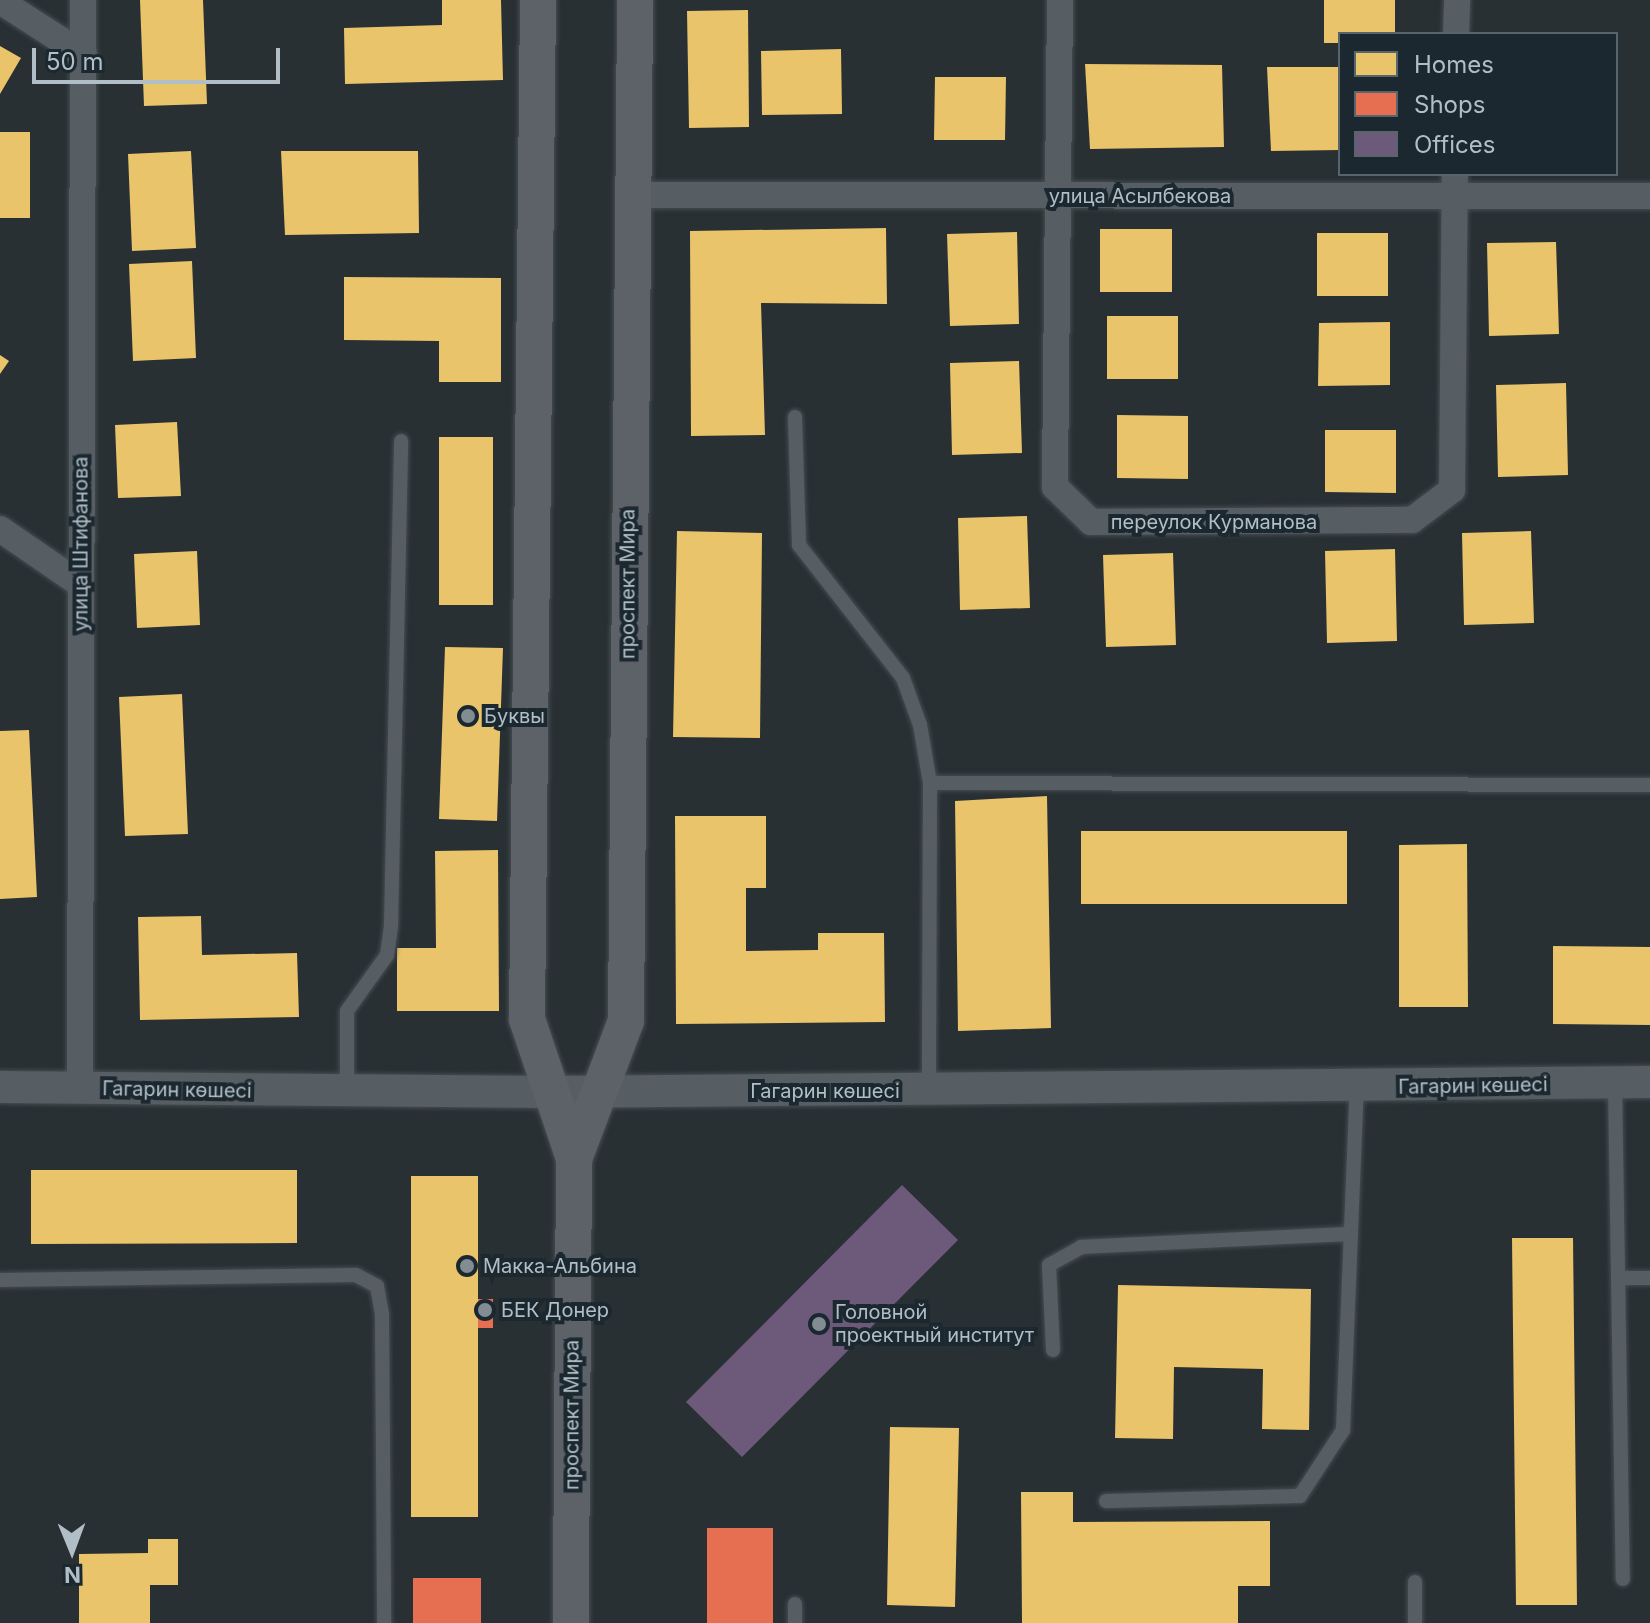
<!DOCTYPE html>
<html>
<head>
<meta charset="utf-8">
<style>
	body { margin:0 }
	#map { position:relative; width:1650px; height:1623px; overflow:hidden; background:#283034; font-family:Inter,sans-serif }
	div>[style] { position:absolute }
	.homes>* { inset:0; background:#e9c46a }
	.shops>* { inset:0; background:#e76f51 }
	.offices>* { inset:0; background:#6d597a }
	.roads { filter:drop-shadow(0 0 2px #464c4f) drop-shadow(0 0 2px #464c4f) }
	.service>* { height:14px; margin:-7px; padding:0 7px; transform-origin:7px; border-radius:7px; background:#575e63 }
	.minor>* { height:26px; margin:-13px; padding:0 13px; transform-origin:13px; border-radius:13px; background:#575e63 }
	.tertiary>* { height:32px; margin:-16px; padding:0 16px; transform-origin:16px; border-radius:16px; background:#575e63 }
	.secondary>* { height:36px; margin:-18px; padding:0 18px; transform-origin:18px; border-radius:18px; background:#5c6268 }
	.dots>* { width:22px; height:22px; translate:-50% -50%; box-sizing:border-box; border:4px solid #1b282f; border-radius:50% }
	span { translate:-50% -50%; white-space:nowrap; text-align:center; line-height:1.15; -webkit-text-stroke:8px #1b282f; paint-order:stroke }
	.street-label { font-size:20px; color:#b1bec6 }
	.poi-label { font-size:20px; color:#b1bec6 }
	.left { translate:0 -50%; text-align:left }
	.legend { position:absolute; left:1338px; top:32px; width:280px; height:144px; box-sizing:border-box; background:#1b282f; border:2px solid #57646b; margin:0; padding:10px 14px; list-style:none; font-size:24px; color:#b1bec6 }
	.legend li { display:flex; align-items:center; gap:16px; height:40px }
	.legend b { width:40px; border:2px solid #57646b }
	.north { position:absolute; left:32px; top:1511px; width:80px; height:80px; -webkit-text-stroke:6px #1b282f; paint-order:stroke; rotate:179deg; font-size:22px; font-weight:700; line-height:32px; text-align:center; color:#b1bec6 }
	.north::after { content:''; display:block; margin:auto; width:28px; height:36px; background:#b1bec6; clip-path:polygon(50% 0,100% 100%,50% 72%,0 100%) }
	.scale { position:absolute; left:32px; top:48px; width:248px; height:36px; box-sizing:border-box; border:4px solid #b1bec6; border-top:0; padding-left:10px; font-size:24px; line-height:28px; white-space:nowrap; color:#b1bec6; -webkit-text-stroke:6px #1b282f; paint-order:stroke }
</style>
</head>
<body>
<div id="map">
	<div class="homes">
		<div style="clip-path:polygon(140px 0,203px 0,207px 104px,144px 106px)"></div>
		<div style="clip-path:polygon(442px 0,501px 0,503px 80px,345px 84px,344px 28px,442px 25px)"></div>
		<div style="clip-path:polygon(1324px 0,1395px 0,1395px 34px,1340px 34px,1340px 43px,1324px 43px)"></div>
		<div style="clip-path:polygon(748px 10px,749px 127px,689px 128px,687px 11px)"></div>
		<div style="clip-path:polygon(0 46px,21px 58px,0 94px)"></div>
		<div style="clip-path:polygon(841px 49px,842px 114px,762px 115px,761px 51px)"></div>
		<div style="clip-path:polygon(1085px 64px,1222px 65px,1224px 147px,1090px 149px)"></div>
		<div style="clip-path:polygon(1267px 67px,1340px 67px,1340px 150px,1271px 151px)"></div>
		<div style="clip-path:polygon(935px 77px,1006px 77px,1005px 140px,934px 140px)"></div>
		<div style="clip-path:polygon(0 132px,30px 132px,30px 218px,0 218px)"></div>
		<div style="clip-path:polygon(191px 151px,196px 248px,132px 251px,128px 154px)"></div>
		<div style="clip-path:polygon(281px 151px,418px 151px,419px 233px,285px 235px)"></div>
		<div style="clip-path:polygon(886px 228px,887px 304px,761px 303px,765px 435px,691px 436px,690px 231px)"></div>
		<div style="clip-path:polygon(1100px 229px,1172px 229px,1172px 292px,1100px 292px)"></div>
		<div style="clip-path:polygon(1017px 232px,1019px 324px,950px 326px,947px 234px)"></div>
		<div style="clip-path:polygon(1317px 233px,1388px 233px,1388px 296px,1317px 296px)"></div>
		<div style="clip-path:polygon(1556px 242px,1559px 334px,1489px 336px,1487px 243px)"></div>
		<div style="clip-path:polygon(192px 261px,196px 358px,133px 361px,129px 264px)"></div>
		<div style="clip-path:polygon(344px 277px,501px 278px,501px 382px,439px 382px,439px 341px,344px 340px)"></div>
		<div style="clip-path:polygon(1107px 316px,1178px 316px,1178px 379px,1107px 379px)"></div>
		<div style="clip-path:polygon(1390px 322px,1390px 385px,1318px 386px,1319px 323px)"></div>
		<div style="clip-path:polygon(0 355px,9px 361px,0 374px)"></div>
		<div style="clip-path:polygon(1019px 361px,1022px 453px,952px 455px,950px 363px)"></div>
		<div style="clip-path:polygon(1566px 383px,1568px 475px,1498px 477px,1496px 385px)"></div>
		<div style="clip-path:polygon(1117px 415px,1188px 416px,1188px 479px,1117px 478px)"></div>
		<div style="clip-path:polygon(177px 422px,181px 496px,118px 498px,115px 425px)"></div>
		<div style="clip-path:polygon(1325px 430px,1396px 430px,1396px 493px,1325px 492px)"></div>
		<div style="clip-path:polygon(439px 437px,493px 437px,493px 605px,439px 605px)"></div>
		<div style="clip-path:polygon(1027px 516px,1030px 608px,960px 610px,958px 518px)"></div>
		<div style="clip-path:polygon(677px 531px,762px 533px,760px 738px,673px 737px)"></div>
		<div style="clip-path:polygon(1531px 531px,1534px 623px,1464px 625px,1462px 533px)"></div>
		<div style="clip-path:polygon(1395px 549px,1397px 641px,1327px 643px,1325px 551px)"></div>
		<div style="clip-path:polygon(197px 551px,200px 625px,137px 628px,134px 554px)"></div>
		<div style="clip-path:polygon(1173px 553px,1176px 645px,1106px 647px,1103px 555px)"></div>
		<div style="clip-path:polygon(445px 647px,503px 648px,497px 821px,439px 819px)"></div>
		<div style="clip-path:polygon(182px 694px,188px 834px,125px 836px,119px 697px)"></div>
		<div style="clip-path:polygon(29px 730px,37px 897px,0 899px,0 731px)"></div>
		<div style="clip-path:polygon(1047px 796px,1051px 1028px,958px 1031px,955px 801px)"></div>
		<div style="clip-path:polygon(675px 816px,766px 816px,766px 888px,746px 888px,746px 951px,818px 950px,818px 933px,884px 933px,885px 1022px,676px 1024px)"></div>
		<div style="clip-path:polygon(1081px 831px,1347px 831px,1347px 904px,1081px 904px)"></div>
		<div style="clip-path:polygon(1467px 844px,1468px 1007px,1399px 1007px,1399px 845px)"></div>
		<div style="clip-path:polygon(498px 850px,499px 1011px,397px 1011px,397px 948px,436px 948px,435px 851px)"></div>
		<div style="clip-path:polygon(201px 916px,202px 955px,297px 953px,299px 1017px,140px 1020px,138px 917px)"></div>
		<div style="clip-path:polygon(1553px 946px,1650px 947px,1650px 1025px,1553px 1024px)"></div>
		<div style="clip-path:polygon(31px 1170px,297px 1170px,297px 1243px,31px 1244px)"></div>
		<div style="clip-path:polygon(411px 1176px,478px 1176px,478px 1517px,411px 1517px)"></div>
		<div style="clip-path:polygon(1512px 1238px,1573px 1238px,1577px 1605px,1516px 1605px)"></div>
		<div style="clip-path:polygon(1118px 1285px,1311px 1289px,1309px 1430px,1262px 1429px,1263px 1369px,1174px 1367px,1173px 1439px,1115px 1438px)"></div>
		<div style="clip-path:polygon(890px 1427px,959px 1428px,955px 1607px,887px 1605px)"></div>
		<div style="clip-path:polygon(1021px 1492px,1073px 1492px,1073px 1522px,1270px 1521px,1270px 1586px,1238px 1586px,1238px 1623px,1022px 1623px)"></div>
		<div style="clip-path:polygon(148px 1539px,178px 1539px,178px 1585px,150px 1585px,150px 1623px,79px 1623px,79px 1554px,148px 1553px)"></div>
	</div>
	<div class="shops">
		<div style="clip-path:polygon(478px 1299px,493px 1299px,493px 1328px,478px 1328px)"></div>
		<div style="clip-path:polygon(707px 1528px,773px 1528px,773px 1623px,707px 1623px)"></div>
		<div style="clip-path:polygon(413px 1578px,481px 1578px,481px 1623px,413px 1623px)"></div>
	</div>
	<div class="offices">
		<div style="clip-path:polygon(902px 1185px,958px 1240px,742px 1457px,686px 1402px)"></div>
	</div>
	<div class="roads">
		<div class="service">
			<div style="left:795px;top:417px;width:128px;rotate:88.2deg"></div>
			<div style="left:799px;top:545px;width:169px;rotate:52deg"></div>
			<div style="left:903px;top:678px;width:50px;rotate:70.1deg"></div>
			<div style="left:920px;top:725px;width:59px;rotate:80.2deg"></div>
			<div style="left:930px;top:783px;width:305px;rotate:90.2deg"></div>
			<div style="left:930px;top:783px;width:720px;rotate:0.16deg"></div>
			<div style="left:1615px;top:1083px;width:496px;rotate:89.1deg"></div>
			<div style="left:347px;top:1091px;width:80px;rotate:-90deg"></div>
			<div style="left:347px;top:1011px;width:69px;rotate:-54.5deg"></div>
			<div style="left:387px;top:955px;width:29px;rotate:-82deg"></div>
			<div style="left:391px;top:926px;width:485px;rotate:-88.8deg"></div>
			<div style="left:1618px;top:1278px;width:32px"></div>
			<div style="left:0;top:1280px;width:356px;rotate:-0.8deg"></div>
			<div style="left:356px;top:1275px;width:24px;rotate:28deg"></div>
			<div style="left:377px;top:1286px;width:28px;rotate:80deg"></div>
			<div style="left:382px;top:1314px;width:309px;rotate:89.6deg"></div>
			<div style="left:1053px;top:1350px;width:85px;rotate:-92.7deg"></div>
			<div style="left:1049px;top:1265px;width:37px;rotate:-29deg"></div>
			<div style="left:1081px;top:1247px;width:270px;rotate:-2.8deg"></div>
			<div style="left:1106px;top:1501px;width:194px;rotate:-1.5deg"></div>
			<div style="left:1300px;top:1496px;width:79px;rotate:-56.9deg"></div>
			<div style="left:1343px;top:1430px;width:342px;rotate:-87.7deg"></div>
			<div style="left:795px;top:1604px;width:19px;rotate:90deg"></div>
			<div style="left:1415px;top:1623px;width:41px;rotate:-90deg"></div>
		</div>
		<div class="minor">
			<div style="left:1060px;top:0;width:487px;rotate:90.6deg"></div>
			<div style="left:1055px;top:487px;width:50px;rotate:44.2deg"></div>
			<div style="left:1091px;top:522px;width:321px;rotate:-0.4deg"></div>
			<div style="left:1412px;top:520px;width:50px;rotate:-36.9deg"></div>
			<div style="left:1452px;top:490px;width:316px;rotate:-89.5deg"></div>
			<div style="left:0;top:1px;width:100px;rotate:32.7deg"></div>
			<div style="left:1456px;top:34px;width:34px;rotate:-88deg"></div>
			<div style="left:631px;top:195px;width:1019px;rotate:0.06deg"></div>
			<div style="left:0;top:529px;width:97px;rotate:34.5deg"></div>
			<div style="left:80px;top:1089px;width:1089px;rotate:-89.84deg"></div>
		</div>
		<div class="tertiary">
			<div style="left:0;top:1087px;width:551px;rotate:0.52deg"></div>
			<div style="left:551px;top:1092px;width:1099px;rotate:-0.52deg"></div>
		</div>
		<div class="secondary">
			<div style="left:538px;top:0;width:1019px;rotate:90.62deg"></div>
			<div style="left:527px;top:1019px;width:148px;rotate:71.4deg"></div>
			<div style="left:574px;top:1159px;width:464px;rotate:90.4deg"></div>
			<div style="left:574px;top:1159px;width:147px;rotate:-69.4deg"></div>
			<div style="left:626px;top:1021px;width:1021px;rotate:-89.49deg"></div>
		</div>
	</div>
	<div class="dots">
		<div style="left:468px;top:716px;background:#818c93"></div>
		<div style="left:467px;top:1266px;background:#818c93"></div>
		<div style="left:485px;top:1310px;background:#818c93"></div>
		<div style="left:819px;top:1324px;background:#818c93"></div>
	</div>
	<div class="street-label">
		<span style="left:1140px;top:196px">улица Асылбекова</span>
		<span style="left:1214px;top:522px">переулок Курманова</span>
		<span style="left:81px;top:544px;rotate:-90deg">улица Штифанова</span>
		<span style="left:628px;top:584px;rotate:-90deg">проспект Мира</span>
		<span style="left:1473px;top:1086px;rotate:-1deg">Гагарин көшесі</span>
		<span style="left:177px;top:1090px;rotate:1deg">Гагарин көшесі</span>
		<span style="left:825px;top:1091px">Гагарин көшесі</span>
		<span style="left:572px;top:1415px;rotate:-90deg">проспект Мира</span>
	</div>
	<div class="poi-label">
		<span class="left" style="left:484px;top:716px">Буквы</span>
		<span class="left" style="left:483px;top:1266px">Макка-Альбина</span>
		<span class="left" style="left:501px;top:1310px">БЕК Донер</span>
		<span class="left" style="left:835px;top:1324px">Головной<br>проектный институт</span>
	</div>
	<ul class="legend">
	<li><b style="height:22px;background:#e9c46a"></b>Homes</li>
	<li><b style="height:22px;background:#e76f51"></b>Shops</li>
	<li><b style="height:22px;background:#6d597a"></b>Offices</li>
	</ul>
	<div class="north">N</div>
	<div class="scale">50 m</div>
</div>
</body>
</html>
